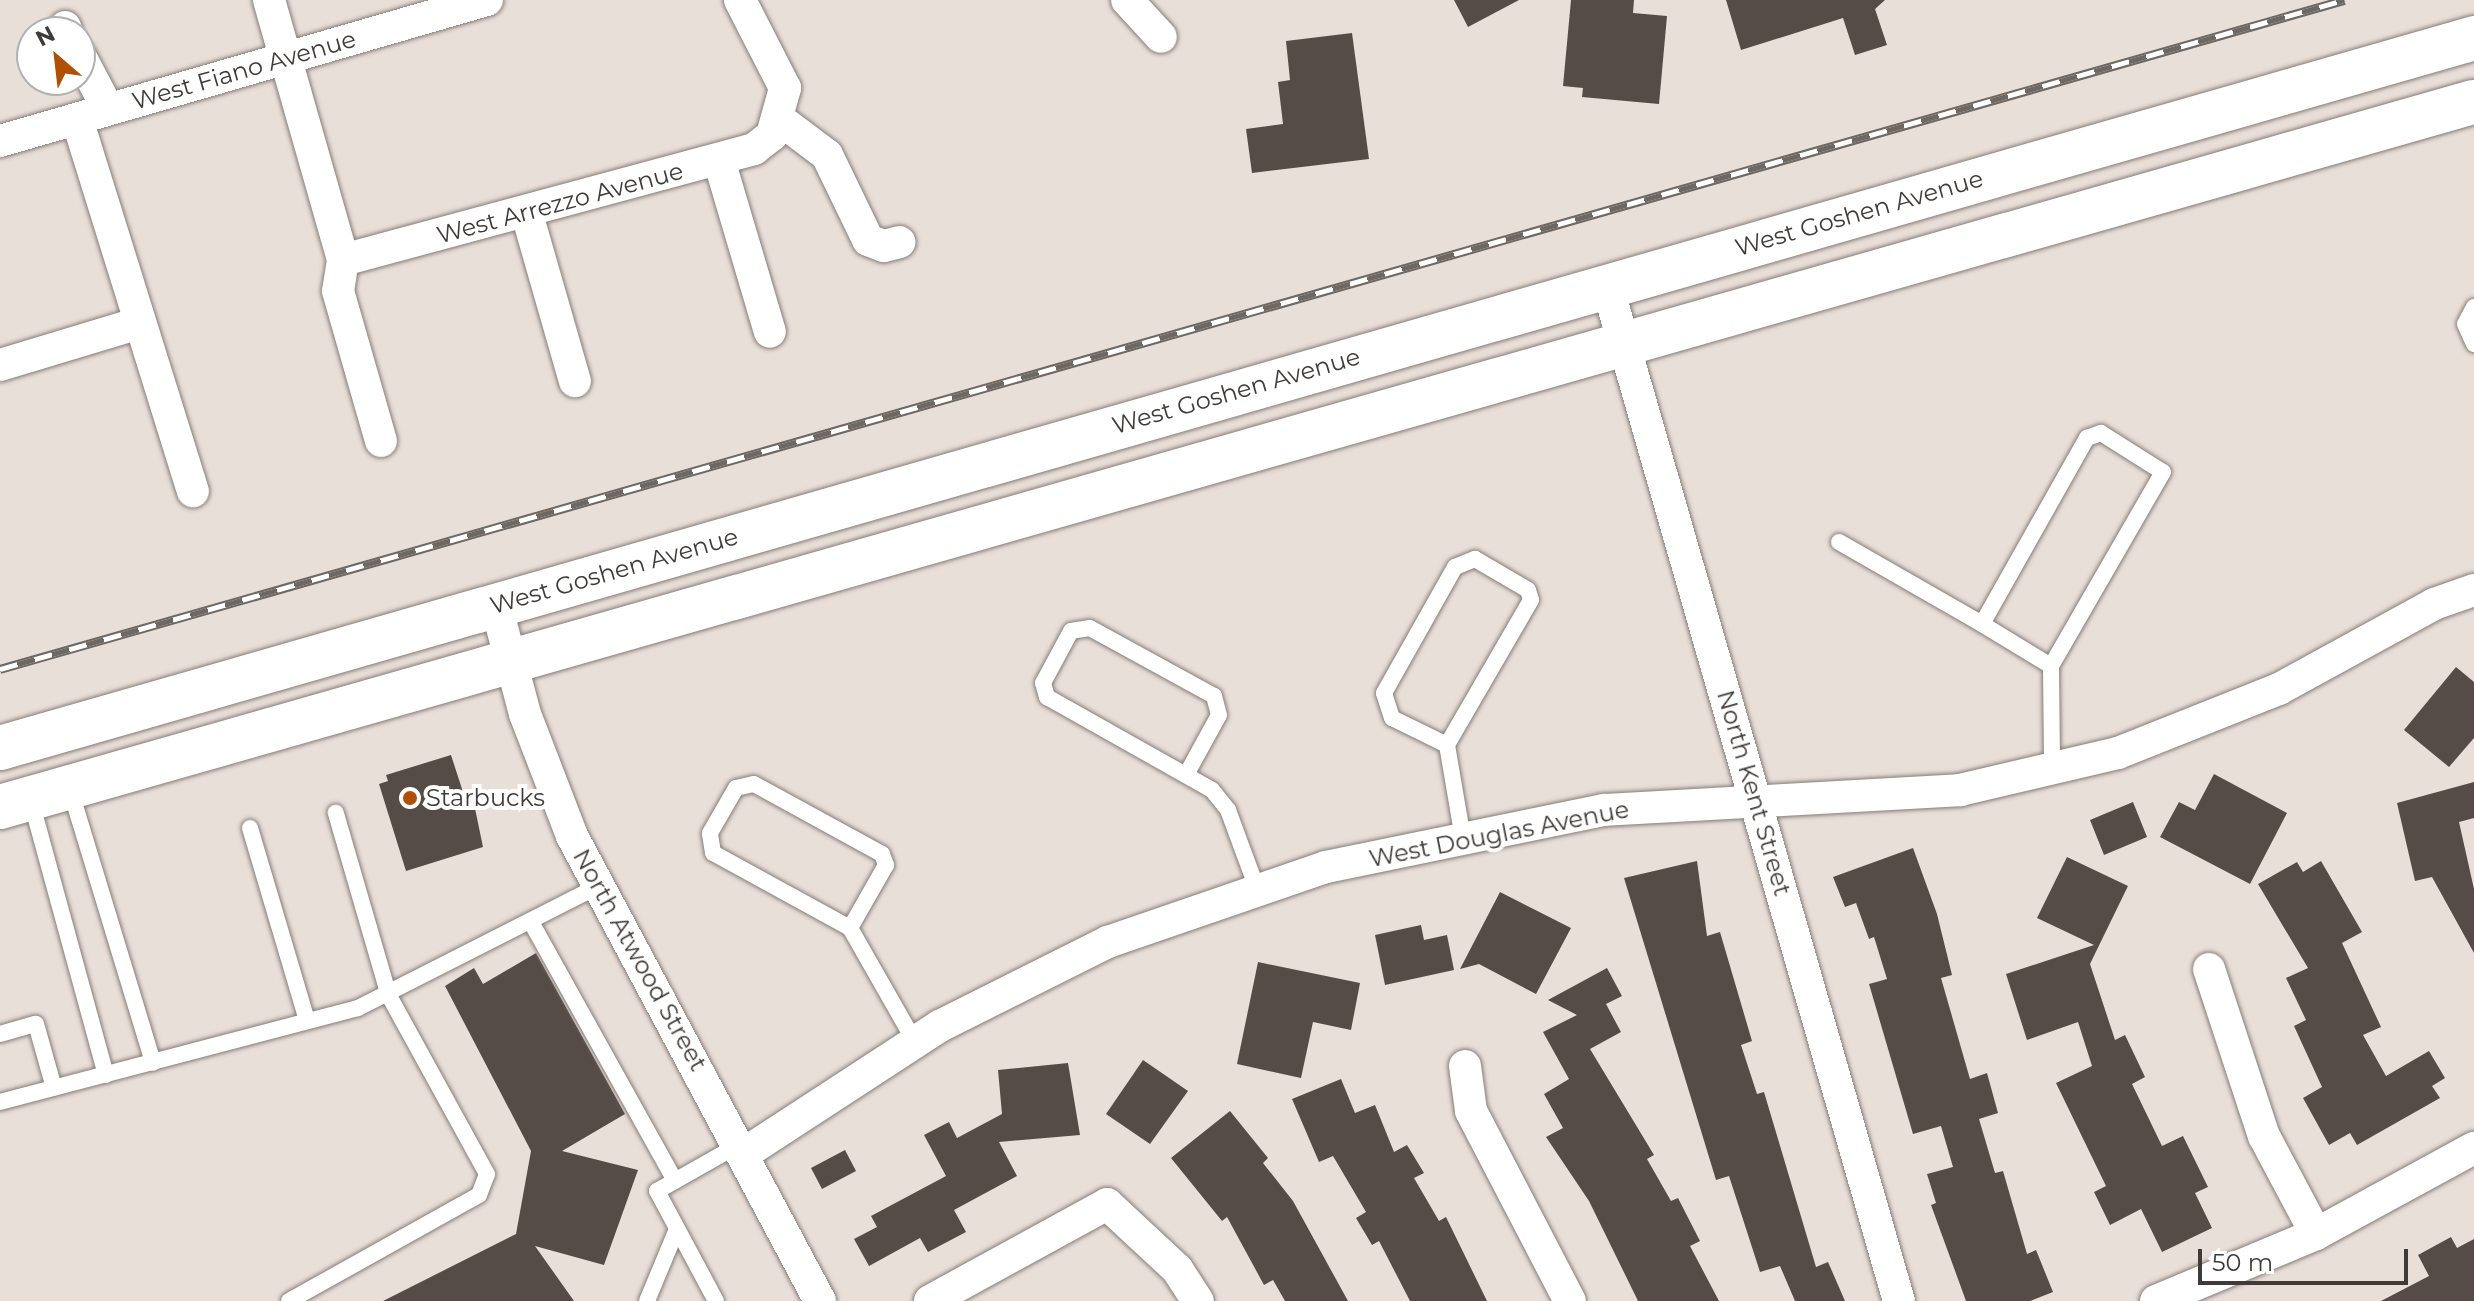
<!DOCTYPE html>
<html>
<head>
<meta charset="utf-8">
<style>
	body { margin:0 }
	#map { position:relative; width:2474px; height:1301px; overflow:hidden; background:#e9dfd9; font-family:Montserrat,sans-serif }
	div>[style] { position:absolute }
	.building>* { inset:0; background:#554c48 }
	.roads { filter:drop-shadow(0 0 2px #867c77) drop-shadow(0 0 2px #867c77) }
	.lane>* { height:16px; margin:-8px; padding:0 8px; transform-origin:8px; border-radius:8px; background:#fff }
	.street>* { height:32px; margin:-16px; padding:0 16px; transform-origin:16px; border-radius:16px; background:#fff }
	.secondary>* { height:44px; margin:-22px; padding:0 22px; transform-origin:22px; border-radius:22px; background:#fff }
	.rail>* { height:9px; margin-top:-4.5px; transform-origin:0; background:repeating-linear-gradient(90deg,#fff 0 18px,#6e6864 0 36px); box-sizing:border-box; border-block:2px solid #6e6864 }
	.dots>* { width:22px; height:22px; translate:-50% -50%; box-sizing:border-box; border:4px solid #fff; border-radius:50% }
	span { translate:-50% -50%; white-space:nowrap; text-align:center; line-height:1.15; -webkit-text-stroke:8px #fff; paint-order:stroke }
	.street-label { font-size:24px; color:#3f3b38 }
	.poi-label { font-size:24px; color:#3f3b38 }
	.left { translate:0 -50%; text-align:left }
	.north { position:absolute; left:16px; top:16px; width:80px; height:80px; box-sizing:border-box; background:#fff; border:2px solid #b2b1af; border-radius:50%; rotate:332deg; font-size:22px; font-weight:700; line-height:32px; text-align:center; color:#3f3b38 }
	.north::after { content:''; display:block; margin:auto; width:28px; height:36px; background:#b05005; clip-path:polygon(50% 0,100% 100%,50% 72%,0 100%) }
	.scale { position:absolute; left:2198px; top:1249px; width:210px; height:36px; box-sizing:border-box; border:4px solid #3f3b38; border-top:0; padding-left:10px; font-size:24px; line-height:28px; white-space:nowrap; color:#3f3b38; -webkit-text-stroke:6px #fff; paint-order:stroke }
</style>
</head>
<body>
<div id="map">
	<div class="building">
		<div style="clip-path:polygon(1454px 0,1519px 0,1468px 27px)"></div>
		<div style="clip-path:polygon(1571px 0,1634px 0,1633px 13px,1667px 16px,1659px 104px,1582px 97px,1583px 88px,1563px 86px)"></div>
		<div style="clip-path:polygon(1726px 0,1885px 0,1875px 9px,1887px 45px,1855px 55px,1843px 18px,1741px 50px)"></div>
		<div style="clip-path:polygon(1352px 33px,1369px 159px,1252px 173px,1246px 129px,1283px 124px,1278px 82px,1290px 80px,1286px 41px)"></div>
		<div style="clip-path:polygon(2456px 667px,2474px 682px,2474px 738px,2449px 767px,2404px 730px)"></div>
		<div style="clip-path:polygon(451px 755px,463px 792px,471px 789px,483px 847px,406px 871px,379px 784px,388px 781px,386px 775px)"></div>
		<div style="clip-path:polygon(2214px 774px,2287px 813px,2250px 884px,2160px 837px,2179px 802px,2195px 810px)"></div>
		<div style="clip-path:polygon(2474px 782px,2474px 818px,2459px 822px,2474px 889px,2474px 953px,2432px 877px,2415px 881px,2397px 803px)"></div>
		<div style="clip-path:polygon(2133px 802px,2147px 837px,2104px 855px,2090px 820px)"></div>
		<div style="clip-path:polygon(1913px 848px,1937px 914px,1952px 975px,1941px 978px,1970px 1079px,1987px 1073px,1998px 1113px,1979px 1119px,1995px 1173px,2003px 1171px,2027px 1254px,2036px 1250px,2053px 1292px,2030px 1301px,1966px 1301px,1931px 1205px,1936px 1203px,1927px 1174px,1953px 1167px,1941px 1126px,1913px 1134px,1869px 984px,1887px 979px,1874px 937px,1869px 939px,1856px 903px,1845px 907px,1833px 877px)"></div>
		<div style="clip-path:polygon(2067px 857px,2128px 886px,2090px 964px,2115px 1040px,2125px 1035px,2145px 1077px,2132px 1084px,2162px 1146px,2183px 1136px,2208px 1187px,2195px 1193px,2212px 1228px,2162px 1252px,2141px 1209px,2110px 1225px,2094px 1192px,2106px 1186px,2056px 1083px,2092px 1066px,2078px 1022px,2027px 1040px,2006px 974px,2094px 945px,2037px 918px)"></div>
		<div style="clip-path:polygon(1697px 861px,1707px 936px,1720px 932px,1752px 1041px,1741px 1045px,1757px 1094px,1764px 1092px,1816px 1267px,1828px 1262px,1845px 1301px,1795px 1301px,1780px 1266px,1760px 1272px,1729px 1176px,1716px 1180px,1624px 878px)"></div>
		<div style="clip-path:polygon(2321px 861px,2362px 932px,2342px 943px,2381px 1027px,2363px 1035px,2386px 1076px,2429px 1051px,2445px 1078px,2432px 1086px,2440px 1098px,2357px 1145px,2350px 1133px,2329px 1145px,2303px 1098px,2322px 1087px,2294px 1026px,2306px 1020px,2286px 978px,2308px 968px,2258px 884px,2297px 862px,2303px 872px)"></div>
		<div style="clip-path:polygon(1500px 892px,1571px 928px,1536px 994px,1479px 964px,1460px 969px)"></div>
		<div style="clip-path:polygon(1421px 925px,1424px 940px,1447px 935px,1454px 970px,1385px 985px,1375px 935px)"></div>
		<div style="clip-path:polygon(536px 953px,625px 1114px,562px 1151px,638px 1170px,604px 1265px,535px 1246px,574px 1301px,383px 1301px,516px 1234px,531px 1151px,445px 986px,474px 968px,483px 984px)"></div>
		<div style="clip-path:polygon(1258px 962px,1360px 983px,1351px 1030px,1313px 1022px,1301px 1078px,1237px 1064px)"></div>
		<div style="clip-path:polygon(1607px 968px,1622px 996px,1606px 1004px,1621px 1032px,1590px 1049px,1654px 1155px,1647px 1159px,1671px 1201px,1678px 1198px,1700px 1241px,1690px 1246px,1719px 1301px,1638px 1301px,1589px 1201px,1546px 1137px,1563px 1128px,1544px 1094px,1569px 1079px,1543px 1032px,1577px 1015px,1548px 1000px)"></div>
		<div style="clip-path:polygon(1143px 1060px,1188px 1091px,1150px 1144px,1106px 1114px)"></div>
		<div style="clip-path:polygon(1068px 1063px,1080px 1135px,999px 1142px,1017px 1176px,954px 1210px,966px 1232px,928px 1252px,920px 1238px,869px 1266px,854px 1239px,877px 1227px,871px 1216px,946px 1176px,924px 1135px,949px 1122px,957px 1138px,1002px 1114px,998px 1070px)"></div>
		<div style="clip-path:polygon(1341px 1079px,1355px 1113px,1375px 1105px,1394px 1152px,1407px 1145px,1424px 1173px,1414px 1178px,1439px 1221px,1446px 1217px,1487px 1301px,1410px 1301px,1379px 1241px,1372px 1245px,1356px 1218px,1366px 1212px,1333px 1156px,1319px 1162px,1292px 1099px)"></div>
		<div style="clip-path:polygon(1230px 1111px,1268px 1158px,1263px 1163px,1293px 1201px,1348px 1301px,1285px 1301px,1273px 1280px,1264px 1285px,1227px 1217px,1222px 1221px,1171px 1158px)"></div>
		<div style="clip-path:polygon(845px 1150px,856px 1171px,822px 1189px,811px 1168px)"></div>
		<div style="clip-path:polygon(2451px 1237px,2457px 1248px,2474px 1239px,2474px 1301px,2381px 1301px,2429px 1276px,2418px 1255px)"></div>
	</div>
	<div class="roads">
		<div class="lane">
			<div style="left:2474px;top:307px;width:19px;rotate:118deg"></div>
			<div style="left:2465px;top:324px;width:22px;rotate:66deg"></div>
			<div style="left:1839px;top:542px;width:165px;rotate:29.8deg"></div>
			<div style="left:2051px;top:666px;width:81px;rotate:-148.7deg"></div>
			<div style="left:1982px;top:624px;width:214px;rotate:-60.6deg"></div>
			<div style="left:2087px;top:438px;width:15px;rotate:-20deg"></div>
			<div style="left:2101px;top:433px;width:73px;rotate:32.2deg"></div>
			<div style="left:2163px;top:472px;width:224px;rotate:120deg"></div>
			<div style="left:2051px;top:666px;width:102px;rotate:89.4deg"></div>
			<div style="left:1447px;top:745px;width:61px;rotate:-153.9deg"></div>
			<div style="left:1392px;top:718px;width:26px;rotate:-108deg"></div>
			<div style="left:1384px;top:693px;width:145px;rotate:-60.6deg"></div>
			<div style="left:1455px;top:567px;width:22px;rotate:-22deg"></div>
			<div style="left:1475px;top:559px;width:61px;rotate:30.3deg"></div>
			<div style="left:1528px;top:590px;width:10px;rotate:73deg"></div>
			<div style="left:1531px;top:600px;width:168px;rotate:120.1deg"></div>
			<div style="left:1447px;top:745px;width:95px;rotate:80.3deg"></div>
			<div style="left:1186px;top:775px;width:68px;rotate:-61.2deg"></div>
			<div style="left:1219px;top:715px;width:20px;rotate:-105deg"></div>
			<div style="left:1214px;top:696px;width:141px;rotate:-151.3deg"></div>
			<div style="left:1090px;top:628px;width:19px;rotate:171deg"></div>
			<div style="left:1071px;top:631px;width:59px;rotate:118.3deg"></div>
			<div style="left:1043px;top:683px;width:15px;rotate:74deg"></div>
			<div style="left:1047px;top:697px;width:189px;rotate:29.4deg"></div>
			<div style="left:1212px;top:790px;width:26px;rotate:51deg"></div>
			<div style="left:1228px;top:810px;width:86px;rotate:69.7deg"></div>
			<div style="left:70px;top:789px;width:286px;rotate:73.1deg"></div>
			<div style="left:31px;top:801px;width:284px;rotate:74.7deg"></div>
			<div style="left:250px;top:828px;width:201px;rotate:73.5deg"></div>
			<div style="left:531px;top:922px;width:296px;rotate:60.9deg"></div>
			<div style="left:850px;top:928px;width:156px;rotate:-151.3deg"></div>
			<div style="left:713px;top:853px;width:20px;rotate:-99deg"></div>
			<div style="left:710px;top:833px;width:52px;rotate:-60deg"></div>
			<div style="left:736px;top:788px;width:18px;rotate:-13deg"></div>
			<div style="left:754px;top:784px;width:146px;rotate:28.7deg"></div>
			<div style="left:882px;top:854px;width:12px;rotate:70deg"></div>
			<div style="left:886px;top:865px;width:73px;rotate:119.7deg"></div>
			<div style="left:850px;top:928px;width:131px;rotate:60.3deg"></div>
			<div style="left:0;top:1034px;width:37px;rotate:-16deg"></div>
			<div style="left:36px;top:1024px;width:66px;rotate:74.3deg"></div>
			<div style="left:0;top:1102px;width:370px;rotate:-14.7deg"></div>
			<div style="left:358px;top:1008px;width:269px;rotate:-26.9deg"></div>
			<div style="left:289px;top:1301px;width:218px;rotate:-29.2deg"></div>
			<div style="left:479px;top:1195px;width:22px;rotate:-69deg"></div>
			<div style="left:487px;top:1174px;width:203px;rotate:-118.8deg"></div>
			<div style="left:389px;top:996px;width:191px;rotate:-106.2deg"></div>
			<div style="left:647px;top:1301px;width:78px;rotate:-67.4deg"></div>
			<div style="left:716px;top:1301px;width:125px;rotate:-118.2deg"></div>
			<div style="left:657px;top:1191px;width:95px;rotate:-29.5deg"></div>
		</div>
		<div class="street">
			<div style="left:269px;top:0;width:270px;rotate:74.1deg"></div>
			<div style="left:343px;top:260px;width:31px;rotate:99deg"></div>
			<div style="left:338px;top:291px;width:156px;rotate:74deg"></div>
			<div style="left:1127px;top:0;width:50px;rotate:47.4deg"></div>
			<div style="left:65px;top:27px;width:5px;rotate:68deg"></div>
			<div style="left:80px;top:56px;width:60px;rotate:62.2deg"></div>
			<div style="left:77px;top:119px;width:390px;rotate:72.7deg"></div>
			<div style="left:779px;top:119px;width:60px;rotate:36.9deg"></div>
			<div style="left:827px;top:155px;width:94px;rotate:64.2deg"></div>
			<div style="left:868px;top:240px;width:17px;rotate:21deg"></div>
			<div style="left:884px;top:246px;width:16px;rotate:-14deg"></div>
			<div style="left:0;top:141px;width:507px;rotate:-16.15deg"></div>
			<div style="left:719px;top:160px;width:179px;rotate:73.5deg"></div>
			<div style="left:527px;top:214px;width:174px;rotate:74deg"></div>
			<div style="left:343px;top:260px;width:426px;rotate:-15.1deg"></div>
			<div style="left:754px;top:149px;width:23px;rotate:-38deg"></div>
			<div style="left:772px;top:135px;width:49px;rotate:-74.5deg"></div>
			<div style="left:785px;top:88px;width:99px;rotate:-117.1deg"></div>
			<div style="left:1607px;top:285px;width:1057px;rotate:73.97deg"></div>
			<div style="left:0;top:365px;width:142px;rotate:-16.8deg"></div>
			<div style="left:496px;top:605px;width:113px;rotate:75.1deg"></div>
			<div style="left:525px;top:714px;width:131px;rotate:68.9deg"></div>
			<div style="left:572px;top:836px;width:527px;rotate:61.93deg"></div>
			<div style="left:2209px;top:969px;width:176px;rotate:71.8deg"></div>
			<div style="left:2264px;top:1136px;width:111px;rotate:62deg"></div>
			<div style="left:1465px;top:1066px;width:45px;rotate:82.4deg"></div>
			<div style="left:1471px;top:1111px;width:214px;rotate:62.5deg"></div>
			<div style="left:745px;top:1153px;width:233px;rotate:-33.1deg"></div>
			<div style="left:940px;top:1026px;width:188px;rotate:-26.6deg"></div>
			<div style="left:1108px;top:942px;width:231px;rotate:-19deg"></div>
			<div style="left:1326px;top:867px;width:284px;rotate:-11.6deg"></div>
			<div style="left:1604px;top:810px;width:357px;rotate:-3.2deg"></div>
			<div style="left:1960px;top:790px;width:162px;rotate:-13.2deg"></div>
			<div style="left:2118px;top:753px;width:173px;rotate:-21.7deg"></div>
			<div style="left:2279px;top:689px;width:177px;rotate:-28.7deg"></div>
			<div style="left:2434px;top:604px;width:42px;rotate:-19.3deg"></div>
			<div style="left:930px;top:1301px;width:202px;rotate:-28.7deg"></div>
			<div style="left:1107px;top:1204px;width:96px;rotate:42.9deg"></div>
			<div style="left:1177px;top:1269px;width:38px;rotate:57deg"></div>
			<div style="left:2156px;top:1301px;width:173px;rotate:-22.7deg"></div>
			<div style="left:2316px;top:1234px;width:180px;rotate:-28.6deg"></div>
		</div>
		<div class="secondary">
			<div style="left:0;top:748px;width:2574px;rotate:-16.01deg"></div>
			<div style="left:0;top:807px;width:2572px;rotate:-15.91deg"></div>
		</div>
	</div>
	<div class="rail">
		<div style="left:0;top:669px;width:2438px;rotate:-15.93deg"></div>
	</div>
	<div class="dots">
		<div style="left:410px;top:798px;background:#b05005"></div>
	</div>
	<div class="street-label">
		<span style="left:244px;top:70px;rotate:-16deg">West Fiano Avenue</span>
		<span style="left:560px;top:203px;rotate:-15deg">West Arrezzo Avenue</span>
		<span style="left:1859px;top:213px;rotate:-16deg">West Goshen Avenue</span>
		<span style="left:1236px;top:391px;rotate:-16deg">West Goshen Avenue</span>
		<span style="left:614px;top:571px;rotate:-16deg">West Goshen Avenue</span>
		<span style="left:1754px;top:793px;rotate:74deg">North Kent Street</span>
		<span style="left:1499px;top:834px;rotate:-11deg">West Douglas Avenue</span>
		<span style="left:640px;top:960px;rotate:61deg">North Atwood Street</span>
	</div>
	<div class="poi-label">
		<span class="left" style="left:426px;top:798px">Starbucks</span>
	</div>
	<div class="north">N</div>
	<div class="scale">50 m</div>
</div>
</body>
</html>
